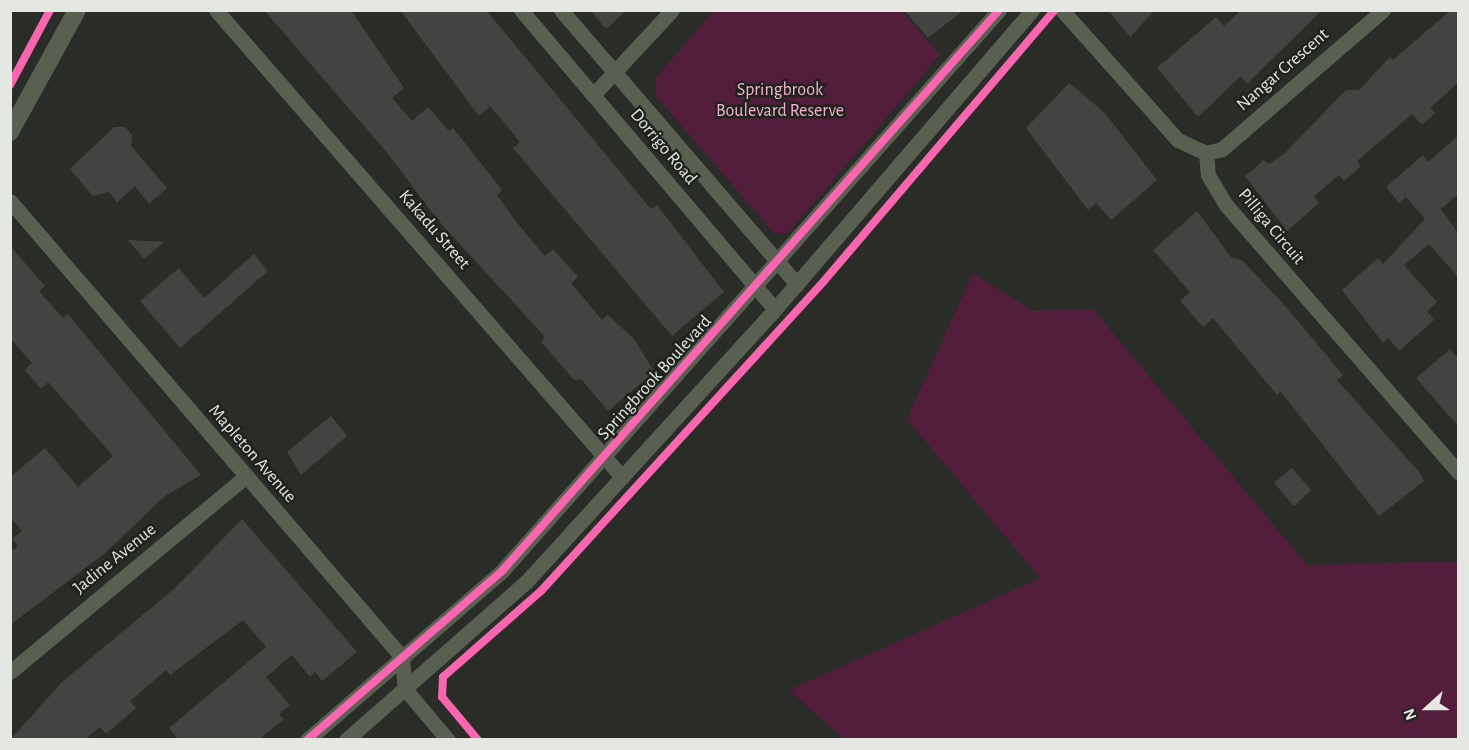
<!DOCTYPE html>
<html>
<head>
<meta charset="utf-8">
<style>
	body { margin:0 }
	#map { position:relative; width:1469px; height:750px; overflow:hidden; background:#2a2c28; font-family:"Alegreya Sans",sans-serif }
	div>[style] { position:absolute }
	.green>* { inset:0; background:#531e3b }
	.building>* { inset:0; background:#434441 }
	.minor>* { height:15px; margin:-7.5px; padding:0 7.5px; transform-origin:7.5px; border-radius:7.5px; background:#596052 }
	.tertiary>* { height:18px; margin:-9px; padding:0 9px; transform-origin:9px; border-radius:9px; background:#596052 }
	.cycleway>* { height:8px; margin:-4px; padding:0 4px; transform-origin:4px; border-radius:4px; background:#f766af }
	span { translate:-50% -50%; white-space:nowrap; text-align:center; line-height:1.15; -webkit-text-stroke:5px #20231d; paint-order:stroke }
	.street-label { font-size:18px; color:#e5e7e3 }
	.park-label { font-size:18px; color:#f5b1d0 }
	.frame { position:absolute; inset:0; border:12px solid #e5e7e3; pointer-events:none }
	.north { position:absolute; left:1397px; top:678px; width:60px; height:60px; -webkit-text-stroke:4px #20231d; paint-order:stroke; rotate:249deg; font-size:16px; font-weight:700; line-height:24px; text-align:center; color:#e5e7e3 }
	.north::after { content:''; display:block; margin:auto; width:21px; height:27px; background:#e5e7e3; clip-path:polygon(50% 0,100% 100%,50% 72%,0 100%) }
</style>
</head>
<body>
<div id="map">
	<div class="green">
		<div style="clip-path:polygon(713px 11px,902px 11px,940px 55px,788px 233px,774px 233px,656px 96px,655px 79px)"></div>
		<div style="clip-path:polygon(973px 273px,1033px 311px,1093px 309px,1307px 565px,1458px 561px,1458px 739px,844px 739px,789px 690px,1040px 578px,907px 419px)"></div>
	</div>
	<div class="building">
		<div style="clip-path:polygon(264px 10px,351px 10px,404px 88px,392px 98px,412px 121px,428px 107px,449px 131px,453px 128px,502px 190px,497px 195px,517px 223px,545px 256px,553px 249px,578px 277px,571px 283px,602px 320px,608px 315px,635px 340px,654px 372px,608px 411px,581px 379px,574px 380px,541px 342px,545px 337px,436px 218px,389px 155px)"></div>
		<div style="clip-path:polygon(400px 10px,486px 10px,651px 209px,657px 205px,724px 292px,672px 336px,513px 148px,520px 142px,490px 106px,479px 116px)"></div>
		<div style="clip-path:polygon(590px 10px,627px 10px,606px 29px)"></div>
		<div style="clip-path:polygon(904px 10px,964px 10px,928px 38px)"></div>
		<div style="clip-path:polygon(1108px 10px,1155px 10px,1130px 37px)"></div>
		<div style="clip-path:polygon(1241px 10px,1322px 10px,1247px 84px,1241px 76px,1198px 117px,1157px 68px,1216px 17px,1224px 26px)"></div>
		<div style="clip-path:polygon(1451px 10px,1458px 10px,1458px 83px,1430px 108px,1435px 113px,1422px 125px,1412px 114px,1357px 161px,1361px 166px,1344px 181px,1339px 175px,1314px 196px,1319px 203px,1287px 231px,1245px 176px,1264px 160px,1269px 164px,1283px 155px,1346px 90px,1359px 90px,1390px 57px,1393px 60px)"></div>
		<div style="clip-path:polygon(1069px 83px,1104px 112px,1157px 180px,1111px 220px,1096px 203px,1088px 210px,1026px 128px)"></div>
		<div style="clip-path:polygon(114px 127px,125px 127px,132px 135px,131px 146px,167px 188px,149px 204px,135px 186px,117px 202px,109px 192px,93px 196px,70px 169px)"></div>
		<div style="clip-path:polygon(1458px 136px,1458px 194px,1441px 209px,1458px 233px,1458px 277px,1429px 244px,1404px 265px,1437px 302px,1427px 311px,1434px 320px,1399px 351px,1388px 338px,1383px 343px,1342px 290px,1378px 258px,1383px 264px,1425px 219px,1406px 197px,1399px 203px,1386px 187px,1423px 155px,1428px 162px)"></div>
		<div style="clip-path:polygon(1197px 211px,1231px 257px,1243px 261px,1287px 308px,1343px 375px,1337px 380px,1420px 473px,1424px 481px,1379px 516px,1281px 392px,1277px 395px,1213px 318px,1203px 327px,1180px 301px,1190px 292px,1153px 250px)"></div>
		<div style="clip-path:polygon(128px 240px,164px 242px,144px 259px)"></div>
		<div style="clip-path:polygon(10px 246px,45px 286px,39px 291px,63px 318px,68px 314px,201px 475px,165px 496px,104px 554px,10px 625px,10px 552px,18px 546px,12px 539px,22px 531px,10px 517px,10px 477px,45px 448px,78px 487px,113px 456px,48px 382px,41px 389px,25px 370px,32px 363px,10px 338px)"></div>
		<div style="clip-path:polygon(254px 254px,268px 271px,180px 348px,140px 301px,179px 268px,204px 298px)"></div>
		<div style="clip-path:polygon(1450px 349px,1458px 359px,1458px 426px,1416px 378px)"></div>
		<div style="clip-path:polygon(331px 416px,347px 436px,301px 475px,287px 452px)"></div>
		<div style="clip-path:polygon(1292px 468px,1311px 490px,1294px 506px,1274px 483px)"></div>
		<div style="clip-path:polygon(242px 519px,357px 652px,322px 681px,315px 672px,310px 677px,292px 655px,266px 677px,290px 705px,279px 714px,284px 719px,258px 740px,179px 740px,169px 728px,266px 647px,243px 620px,170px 675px,166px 670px,130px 701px,136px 708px,106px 734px,100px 727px,85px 740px,10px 740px,62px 682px,175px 588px)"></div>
	</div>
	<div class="minor">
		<div style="left:216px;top:10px;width:619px;rotate:49deg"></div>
		<div style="left:521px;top:10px;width:392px;rotate:49.7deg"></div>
		<div style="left:561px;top:10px;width:362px;rotate:49.3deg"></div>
		<div style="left:1062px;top:10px;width:174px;rotate:48.3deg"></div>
		<div style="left:1178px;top:140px;width:31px;rotate:25deg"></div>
		<div style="left:1206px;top:153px;width:22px;rotate:85deg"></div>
		<div style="left:1208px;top:175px;width:35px;rotate:59deg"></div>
		<div style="left:1226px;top:205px;width:354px;rotate:49deg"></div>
		<div style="left:593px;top:95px;width:116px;rotate:-47.1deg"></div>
		<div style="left:1206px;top:153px;width:16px;rotate:-14deg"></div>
		<div style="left:1222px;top:149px;width:213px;rotate:-40.8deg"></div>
		<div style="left:10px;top:201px;width:601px;rotate:49.32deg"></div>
		<div style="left:402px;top:657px;width:32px;rotate:85deg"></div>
		<div style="left:405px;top:689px;width:67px;rotate:49.9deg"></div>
		<div style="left:10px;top:672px;width:305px;rotate:-39.7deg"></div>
		<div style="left:307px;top:740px;width:258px;rotate:-40.9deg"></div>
		<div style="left:502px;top:571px;width:749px;rotate:-48.46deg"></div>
		<div style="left:346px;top:740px;width:240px;rotate:-41.3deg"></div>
		<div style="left:526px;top:582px;width:369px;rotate:-47.6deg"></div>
		<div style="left:775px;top:309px;width:394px;rotate:-49.3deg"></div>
	</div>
	<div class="tertiary">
		<div style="left:10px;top:132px;width:139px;rotate:-61.2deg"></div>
	</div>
	<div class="cycleway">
		<div style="left:10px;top:85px;width:85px;rotate:-61.9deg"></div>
		<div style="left:307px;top:740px;width:258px;rotate:-40.9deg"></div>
		<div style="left:502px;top:571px;width:749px;rotate:-48.46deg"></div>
		<div style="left:478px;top:740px;width:56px;rotate:-129.9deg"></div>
		<div style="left:442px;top:697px;width:20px;rotate:-87deg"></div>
		<div style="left:443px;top:677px;width:130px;rotate:-41.3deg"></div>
		<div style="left:541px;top:591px;width:420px;rotate:-47.6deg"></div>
		<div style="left:824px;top:281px;width:356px;rotate:-49.6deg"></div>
	</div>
	<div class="street-label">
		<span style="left:1283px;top:70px;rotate:-41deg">Nangar Crescent</span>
		<span style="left:663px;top:147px;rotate:50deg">Dorrigo Road</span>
		<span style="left:1271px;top:227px;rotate:50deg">Pilliga Circuit</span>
		<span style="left:434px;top:230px;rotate:49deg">Kakadu Street</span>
		<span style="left:655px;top:378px;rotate:-48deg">Springbrook Boulevard</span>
		<span style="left:252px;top:454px;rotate:49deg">Mapleton Avenue</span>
		<span style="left:115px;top:559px;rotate:-39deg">Jadine Avenue</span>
	</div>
	<div class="park-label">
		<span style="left:780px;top:101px">Springbrook<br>Boulevard Reserve</span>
	</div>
	<div class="frame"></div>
	<div class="north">N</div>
</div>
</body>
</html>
